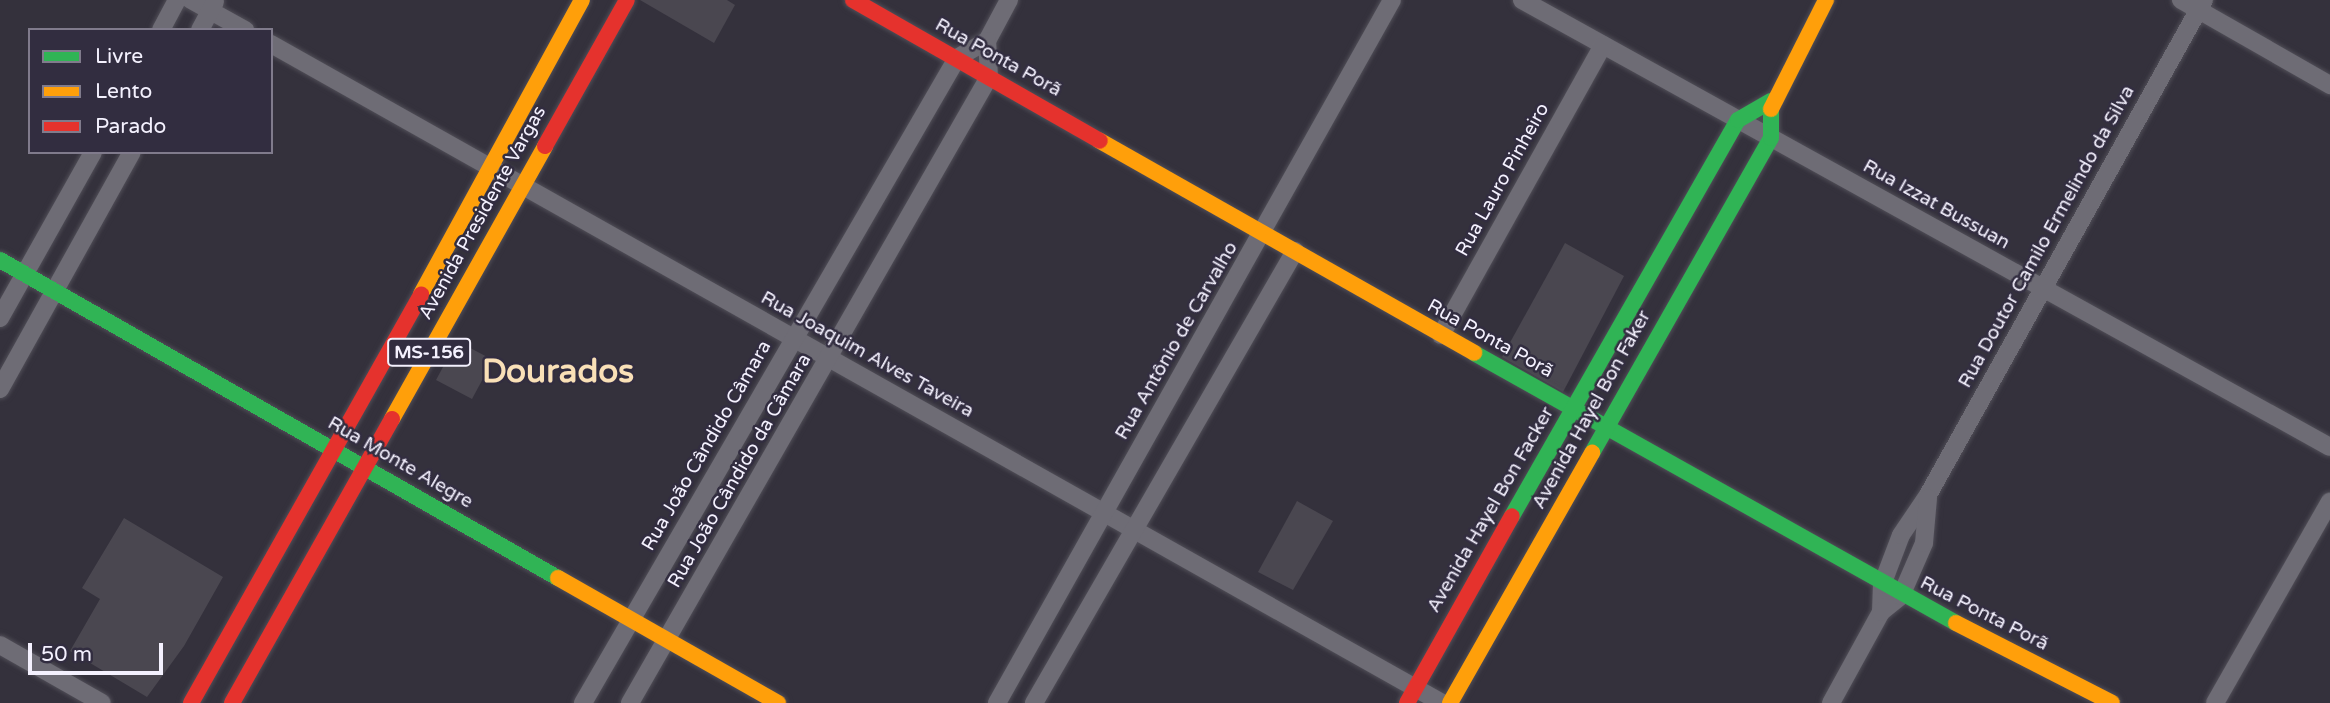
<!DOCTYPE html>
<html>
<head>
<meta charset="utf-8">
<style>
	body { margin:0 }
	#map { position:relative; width:2330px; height:703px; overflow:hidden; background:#34313c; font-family:"Varela Round",sans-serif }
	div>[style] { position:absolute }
	.building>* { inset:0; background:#4a4750 }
	.roads { filter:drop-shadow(0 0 2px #504e57) drop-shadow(0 0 2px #504e57) }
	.street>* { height:18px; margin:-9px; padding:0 9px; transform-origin:9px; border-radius:9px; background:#6e6c75 }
	.fast>* { height:16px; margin:-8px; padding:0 8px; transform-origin:8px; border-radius:8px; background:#30b455 }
	.slow>* { height:16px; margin:-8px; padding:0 8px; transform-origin:8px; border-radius:8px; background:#ff9f0a }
	.jam>* { height:16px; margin:-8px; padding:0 8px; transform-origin:8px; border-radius:8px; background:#e5322d }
	span { translate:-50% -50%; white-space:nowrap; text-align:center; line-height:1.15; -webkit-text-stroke:5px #322d40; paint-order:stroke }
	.shield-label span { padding:2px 5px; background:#322d40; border:2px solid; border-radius:5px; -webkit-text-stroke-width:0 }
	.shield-label { font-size:18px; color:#f4f1fe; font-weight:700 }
	.street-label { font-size:19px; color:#f4f1fe }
	.town-label { font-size:33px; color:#f9e0b7; font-weight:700 }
	.legend { position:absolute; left:28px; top:28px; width:245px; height:126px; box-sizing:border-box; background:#322d40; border:2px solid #807b8c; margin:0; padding:9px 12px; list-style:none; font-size:21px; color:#f4f1fe }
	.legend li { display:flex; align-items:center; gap:14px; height:35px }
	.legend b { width:35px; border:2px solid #807b8c }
	.scale { position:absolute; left:28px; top:643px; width:135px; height:32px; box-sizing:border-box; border:4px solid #f4f1fe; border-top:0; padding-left:9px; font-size:21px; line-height:24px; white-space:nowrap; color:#f4f1fe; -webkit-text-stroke:5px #322d40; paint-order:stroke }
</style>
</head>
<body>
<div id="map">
	<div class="building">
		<div style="clip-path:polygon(640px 0,727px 0,735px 5px,714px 43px)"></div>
		<div style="clip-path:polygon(1565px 243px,1624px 276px,1563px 392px,1502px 357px)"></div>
		<div style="clip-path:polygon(457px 341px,493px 360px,472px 399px,436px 380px)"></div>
		<div style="clip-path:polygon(1297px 501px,1333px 521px,1293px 590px,1258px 572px)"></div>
		<div style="clip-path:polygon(124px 518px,223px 577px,184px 646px,147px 697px,70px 651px,100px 599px,82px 588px)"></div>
	</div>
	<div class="roads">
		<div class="street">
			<div style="left:191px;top:0;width:62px;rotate:29.1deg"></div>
			<div style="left:1522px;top:0;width:923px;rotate:28.95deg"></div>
			<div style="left:2181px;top:0;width:172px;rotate:29.7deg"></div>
			<div style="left:161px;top:30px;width:34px;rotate:-62deg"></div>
			<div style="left:200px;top:30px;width:32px;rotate:-62deg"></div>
			<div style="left:271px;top:44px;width:1344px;rotate:29.37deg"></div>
			<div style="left:0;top:318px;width:190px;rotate:-60.7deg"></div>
			<div style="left:1441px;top:335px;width:332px;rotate:-60.8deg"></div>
			<div style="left:0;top:389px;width:271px;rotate:-60.9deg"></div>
			<div style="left:1881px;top:612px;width:27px;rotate:-88deg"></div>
			<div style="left:1882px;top:585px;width:53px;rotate:-69.2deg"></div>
			<div style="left:1901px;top:535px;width:48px;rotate:-56deg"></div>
			<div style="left:1928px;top:495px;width:567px;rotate:-60.86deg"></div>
			<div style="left:0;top:645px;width:117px;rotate:29.6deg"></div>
			<div style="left:583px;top:703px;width:746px;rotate:-59.89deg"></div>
			<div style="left:957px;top:58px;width:34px;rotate:-30deg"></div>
			<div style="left:987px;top:41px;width:47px;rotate:-61.8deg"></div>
			<div style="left:630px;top:703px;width:722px;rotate:-60.17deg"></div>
			<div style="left:989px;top:77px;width:36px;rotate:-93deg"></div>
			<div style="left:997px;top:703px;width:806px;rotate:-60.67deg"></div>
			<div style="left:1034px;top:703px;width:522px;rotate:-60deg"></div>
			<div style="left:1831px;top:703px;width:104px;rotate:-61.2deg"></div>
			<div style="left:1881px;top:612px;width:26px;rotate:-39deg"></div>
			<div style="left:1901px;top:596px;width:58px;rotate:-66.5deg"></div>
			<div style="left:1924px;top:543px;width:45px;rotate:-84.9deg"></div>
			<div style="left:2215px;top:703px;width:232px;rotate:-60.3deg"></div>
		</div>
		<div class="fast">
			<div style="left:0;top:260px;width:642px;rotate:29.68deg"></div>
			<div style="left:1474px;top:353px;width:552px;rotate:29.26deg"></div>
			<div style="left:1592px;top:453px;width:362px;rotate:-60.4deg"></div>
			<div style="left:1771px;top:138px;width:29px;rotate:-90deg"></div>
			<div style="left:1512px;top:516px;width:456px;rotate:-60.3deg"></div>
			<div style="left:1738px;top:120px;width:38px;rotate:-30deg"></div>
		</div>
		<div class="slow">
			<div style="left:1771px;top:109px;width:122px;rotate:-63.2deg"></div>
			<div style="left:1100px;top:141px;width:430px;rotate:29.5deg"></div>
			<div style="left:421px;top:294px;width:335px;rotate:-61.3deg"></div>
			<div style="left:392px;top:419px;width:313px;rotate:-60.7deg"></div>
			<div style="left:558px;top:578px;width:253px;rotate:29.6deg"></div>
			<div style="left:1956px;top:623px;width:175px;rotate:27.1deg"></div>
			<div style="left:1450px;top:703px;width:288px;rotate:-60.4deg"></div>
		</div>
		<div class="jam">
			<div style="left:853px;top:0;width:284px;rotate:29.7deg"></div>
			<div style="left:545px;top:146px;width:167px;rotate:-60.7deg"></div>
			<div style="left:191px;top:703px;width:469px;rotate:-60.6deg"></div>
			<div style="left:232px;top:703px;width:326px;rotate:-60.6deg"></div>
			<div style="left:1407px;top:703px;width:214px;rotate:-60.7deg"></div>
		</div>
	</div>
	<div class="shield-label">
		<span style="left:429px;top:352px">MS-156</span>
	</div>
	<div class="street-label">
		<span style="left:998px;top:58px;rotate:29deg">Rua Ponta Porã</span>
		<span style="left:1503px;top:180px;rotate:-61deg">Rua Lauro Pinheiro</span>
		<span style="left:1936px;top:205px;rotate:29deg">Rua Izzat Bussuan</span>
		<span style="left:483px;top:213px;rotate:-61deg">Avenida Presidente Vargas</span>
		<span style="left:2047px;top:237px;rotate:-61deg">Rua Doutor Camilo Ermelindo da Silva</span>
		<span style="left:1490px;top:339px;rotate:29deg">Rua Ponta Porã</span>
		<span style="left:1177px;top:341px;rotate:-60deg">Rua Antônio de Carvalho</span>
		<span style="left:867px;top:355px;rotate:29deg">Rua Joaquim Alves Taveira</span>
		<span style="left:1592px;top:410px;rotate:-61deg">Avenida Hayel Bon Faker</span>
		<span style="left:707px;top:446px;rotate:-60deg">Rua João Cândido Câmara</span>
		<span style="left:400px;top:463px;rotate:30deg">Rua Monte Alegre</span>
		<span style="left:740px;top:471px;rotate:-60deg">Rua João Cândido da Câmara</span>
		<span style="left:1491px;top:510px;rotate:-60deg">Avenida Hayel Bon Facker</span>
		<span style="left:1984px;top:614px;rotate:27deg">Rua Ponta Porã</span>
	</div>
	<div class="town-label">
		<span style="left:558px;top:372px">Dourados</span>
	</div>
	<ul class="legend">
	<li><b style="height:9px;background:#30b455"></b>Livre</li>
	<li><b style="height:9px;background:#ff9f0a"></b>Lento</li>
	<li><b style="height:9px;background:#e5322d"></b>Parado</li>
	</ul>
	<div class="scale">50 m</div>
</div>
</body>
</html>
